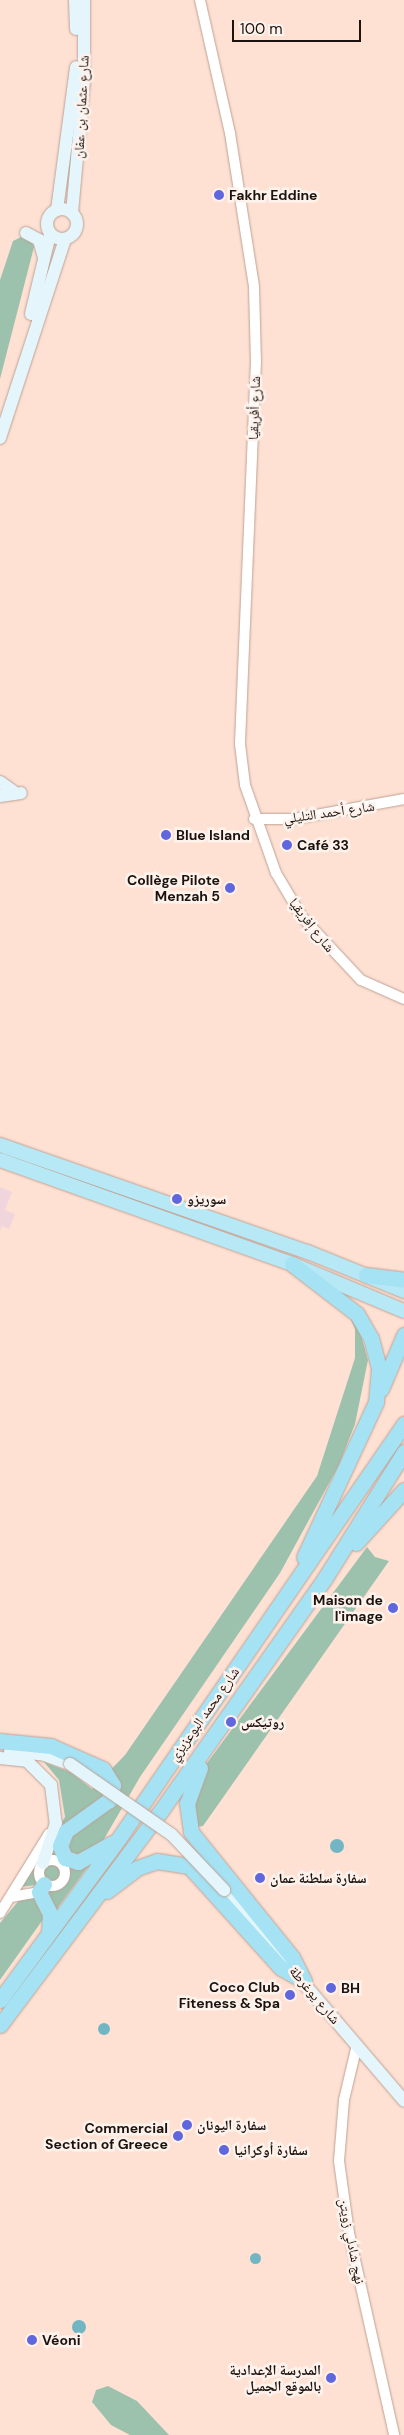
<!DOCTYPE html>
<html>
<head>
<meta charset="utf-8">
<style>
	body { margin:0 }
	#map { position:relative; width:404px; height:2435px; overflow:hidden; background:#fee1d3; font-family:"DM Sans","Noto Naskh Arabic",sans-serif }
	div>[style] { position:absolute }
	.medical>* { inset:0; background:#f0d6dc }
	.green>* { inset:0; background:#9cc2ad }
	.water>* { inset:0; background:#71b6c2 }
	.round { border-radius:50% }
	.roads { filter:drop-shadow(0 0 1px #bea295) drop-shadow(0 0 1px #bea295) }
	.tertiary>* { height:10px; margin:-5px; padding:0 5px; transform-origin:5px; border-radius:5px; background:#fff }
	.tertiary>.ring { margin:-5px; padding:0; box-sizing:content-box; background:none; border:10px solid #fff; border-radius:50% }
	.secondary>* { height:12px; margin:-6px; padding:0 6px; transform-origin:6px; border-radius:6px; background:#e4f6fc }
	.secondary>.ring { margin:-6px; padding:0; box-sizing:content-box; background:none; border:12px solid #e4f6fc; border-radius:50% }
	.trunk>* { height:14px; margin:-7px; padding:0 7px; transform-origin:7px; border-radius:7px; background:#b6e8f6 }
	.motorway>* { height:15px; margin:-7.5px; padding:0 7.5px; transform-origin:7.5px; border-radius:7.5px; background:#a4e2f4 }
	.bridges { filter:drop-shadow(0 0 1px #bea295) drop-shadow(0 0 1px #bea295) }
	.secondary-bridge>* { height:12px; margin:-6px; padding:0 6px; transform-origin:6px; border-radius:6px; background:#e4f6fc }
	.dots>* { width:14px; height:14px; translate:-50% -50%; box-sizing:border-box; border:2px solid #fef2ec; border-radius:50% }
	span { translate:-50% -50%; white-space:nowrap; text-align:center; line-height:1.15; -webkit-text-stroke:5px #fef2ec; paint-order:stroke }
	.street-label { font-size:14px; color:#1d130e }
	.poi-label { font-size:14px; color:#1d130e; font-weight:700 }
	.left { translate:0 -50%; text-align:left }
	.right { translate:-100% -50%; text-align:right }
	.scale { position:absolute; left:232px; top:20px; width:129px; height:22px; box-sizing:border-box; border:2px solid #1d130e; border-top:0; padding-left:6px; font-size:15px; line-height:18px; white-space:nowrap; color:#1d130e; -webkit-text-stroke:4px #fef2ec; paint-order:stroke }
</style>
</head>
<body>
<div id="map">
	<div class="medical">
		<div style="clip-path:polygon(0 1187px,12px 1192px,5px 1210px,15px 1214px,9px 1229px,2px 1226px,0 1231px)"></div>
	</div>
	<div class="green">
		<div style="clip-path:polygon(21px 237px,31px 239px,34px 247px,0 379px,0 280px,13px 241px)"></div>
		<div style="clip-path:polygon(346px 1307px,359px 1328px,368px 1360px,355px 1424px,339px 1465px,280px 1573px,140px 1777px,89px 1865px,53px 1914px,49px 1893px,35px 1885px,21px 1887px,65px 1817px,59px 1780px,44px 1762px,72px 1773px,92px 1789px,125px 1755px,317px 1476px,355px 1358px,355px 1329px)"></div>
		<div style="clip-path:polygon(367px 1547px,375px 1557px,389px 1561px,203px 1826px,196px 1827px,193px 1788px,207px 1763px)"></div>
		<div style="clip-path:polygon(32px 1894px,44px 1918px,0 1980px,0 1923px,21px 1898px)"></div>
		<div style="clip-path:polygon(108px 2386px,137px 2401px,169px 2435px,130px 2435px,111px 2425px,92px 2402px,96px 2390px)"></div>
	</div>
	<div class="water">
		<div class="round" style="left:330px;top:1839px;width:14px;height:14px"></div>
		<div class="round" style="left:98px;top:2023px;width:12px;height:12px"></div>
		<div class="round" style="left:249.5px;top:2252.5px;width:11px;height:11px"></div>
		<div class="round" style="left:72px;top:2320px;width:14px;height:14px"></div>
	</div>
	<div class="roads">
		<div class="tertiary">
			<div style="left:200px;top:0;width:136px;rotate:77.3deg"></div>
			<div style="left:230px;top:133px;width:156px;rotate:81.1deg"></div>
			<div style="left:254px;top:287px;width:74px;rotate:88.5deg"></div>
			<div style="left:256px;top:361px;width:383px;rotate:92.4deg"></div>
			<div style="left:240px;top:744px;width:41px;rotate:83deg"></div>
			<div style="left:245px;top:785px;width:93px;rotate:70.6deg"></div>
			<div style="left:276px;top:873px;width:51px;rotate:59.4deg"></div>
			<div style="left:302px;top:917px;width:86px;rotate:46.9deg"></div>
			<div style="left:361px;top:980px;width:47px;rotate:23.8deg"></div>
			<div style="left:254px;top:819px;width:40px"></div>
			<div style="left:294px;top:819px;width:112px;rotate:-10.3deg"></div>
			<div class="ring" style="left:39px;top:1860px;width:16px;height:16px"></div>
			<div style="left:11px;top:1897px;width:28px;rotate:-10deg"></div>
			<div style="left:0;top:1913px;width:93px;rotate:-58.2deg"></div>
			<div style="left:357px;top:2045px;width:57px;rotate:103.3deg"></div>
			<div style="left:344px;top:2100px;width:61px;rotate:94.7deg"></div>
			<div style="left:339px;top:2161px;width:73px;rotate:82.1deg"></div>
			<div style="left:349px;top:2233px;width:207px;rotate:77.4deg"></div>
		</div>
		<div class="secondary">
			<div style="left:75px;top:0;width:29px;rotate:88deg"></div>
			<div class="ring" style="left:47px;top:209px;width:18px;height:18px"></div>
			<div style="left:57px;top:210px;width:144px;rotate:-82.4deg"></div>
			<div style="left:72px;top:213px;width:133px;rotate:-84.8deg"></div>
			<div style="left:84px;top:81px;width:81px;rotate:-90deg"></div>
			<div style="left:26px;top:233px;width:15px;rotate:28deg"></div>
			<div style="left:39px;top:240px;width:18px;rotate:74deg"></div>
			<div style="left:31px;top:314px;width:82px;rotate:-76.6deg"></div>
			<div style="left:0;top:438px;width:209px;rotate:-71.9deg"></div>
			<div style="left:0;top:782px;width:16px;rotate:35deg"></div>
			<div style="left:0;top:796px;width:21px;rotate:-8deg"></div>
			<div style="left:10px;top:1752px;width:32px;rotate:4deg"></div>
			<div style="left:42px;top:1754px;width:30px;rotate:20deg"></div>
			<div style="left:0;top:1758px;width:27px;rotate:6deg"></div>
			<div style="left:27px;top:1761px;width:34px;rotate:45deg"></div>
			<div style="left:51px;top:1785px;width:38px;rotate:83deg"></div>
			<div style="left:56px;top:1823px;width:42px;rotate:108deg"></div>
			<div style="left:224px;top:1890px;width:277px;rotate:49.5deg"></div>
		</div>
		<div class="trunk">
			<div style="left:0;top:1145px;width:326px;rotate:19.2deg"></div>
			<div style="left:308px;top:1252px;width:104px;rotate:22.1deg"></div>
			<div style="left:0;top:1160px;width:310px;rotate:19.6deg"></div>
			<div style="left:292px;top:1264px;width:121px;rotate:22.8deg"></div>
		</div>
		<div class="motorway">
			<div style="left:292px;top:1264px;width:82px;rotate:37.6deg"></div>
			<div style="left:357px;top:1314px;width:28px;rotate:60deg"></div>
			<div style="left:371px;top:1338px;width:31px;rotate:75deg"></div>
			<div style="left:379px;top:1368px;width:34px;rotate:95deg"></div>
			<div style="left:376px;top:1402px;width:171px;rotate:114.9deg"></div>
			<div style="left:366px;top:1275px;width:38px;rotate:7deg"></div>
			<div style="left:381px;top:1389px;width:59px;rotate:-66.9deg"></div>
			<div style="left:356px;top:1543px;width:72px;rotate:-47.8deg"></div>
			<div style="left:0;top:1741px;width:51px;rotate:5.6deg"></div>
			<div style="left:51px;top:1746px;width:57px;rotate:23.9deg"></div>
			<div style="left:103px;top:1769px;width:19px;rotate:58deg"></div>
			<div style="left:113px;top:1785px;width:16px;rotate:105deg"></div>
			<div style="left:109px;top:1800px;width:53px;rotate:144.2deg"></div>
			<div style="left:66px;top:1831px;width:16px;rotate:112deg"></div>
			<div style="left:60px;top:1846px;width:13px;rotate:67deg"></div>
			<div style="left:65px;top:1858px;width:14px;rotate:17deg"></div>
			<div style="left:78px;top:1862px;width:39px;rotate:-29deg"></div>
			<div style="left:200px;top:1768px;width:37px;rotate:110deg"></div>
			<div style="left:187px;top:1803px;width:29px;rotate:82deg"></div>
			<div style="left:191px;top:1832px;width:161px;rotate:51.1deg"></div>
			<div style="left:292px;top:1957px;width:27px;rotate:63deg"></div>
			<div style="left:44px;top:1884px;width:9px;rotate:122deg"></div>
			<div style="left:39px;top:1892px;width:25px;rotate:63deg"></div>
			<div style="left:50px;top:1914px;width:19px;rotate:93deg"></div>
			<div style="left:107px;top:1891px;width:38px;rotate:-37deg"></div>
			<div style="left:137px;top:1868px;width:21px;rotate:-19deg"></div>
			<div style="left:157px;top:1861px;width:32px;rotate:9deg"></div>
			<div style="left:189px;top:1866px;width:137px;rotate:48deg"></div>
			<div style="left:281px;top:1968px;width:26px;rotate:29deg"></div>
			<div style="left:0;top:2000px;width:201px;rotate:-53.7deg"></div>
			<div style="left:119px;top:1838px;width:503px;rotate:-55.46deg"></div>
			<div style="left:0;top:2025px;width:266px;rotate:-53.1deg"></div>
			<div style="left:160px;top:1812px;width:286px;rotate:-54.8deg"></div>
			<div style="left:325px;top:1578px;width:149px;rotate:-57.9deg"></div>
		</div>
	</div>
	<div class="bridges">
		<div class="secondary-bridge">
			<div style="left:70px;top:1764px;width:124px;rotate:34.8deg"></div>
			<div style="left:172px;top:1835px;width:76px;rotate:46.6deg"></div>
		</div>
	</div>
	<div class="dots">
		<div style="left:219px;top:195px;background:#6066de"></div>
		<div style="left:166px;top:835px;background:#6066de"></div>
		<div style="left:287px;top:845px;background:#6066de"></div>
		<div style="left:230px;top:888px;background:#6066de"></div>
		<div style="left:177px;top:1199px;background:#6066de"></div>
		<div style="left:393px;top:1608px;background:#6066de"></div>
		<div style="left:231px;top:1722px;background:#6066de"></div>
		<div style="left:260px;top:1878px;background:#6066de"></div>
		<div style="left:331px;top:1988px;background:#6066de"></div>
		<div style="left:290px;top:1995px;background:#6066de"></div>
		<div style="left:187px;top:2125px;background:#6066de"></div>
		<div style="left:178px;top:2136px;background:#6066de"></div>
		<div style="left:224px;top:2150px;background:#6066de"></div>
		<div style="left:32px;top:2340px;background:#6066de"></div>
		<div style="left:331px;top:2378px;background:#6066de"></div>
	</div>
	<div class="street-label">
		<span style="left:81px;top:107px;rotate:-87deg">شارع عثمان بن عفان</span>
		<span style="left:254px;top:408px;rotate:-88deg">شارع أفريقيا</span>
		<span style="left:329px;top:812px;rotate:-8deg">شارع أحمد التليلي</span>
		<span style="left:312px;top:925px;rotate:52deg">شارع إفريقيا</span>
		<span style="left:204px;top:1714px;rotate:-55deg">شارع محمد البوعزيزي</span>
		<span style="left:315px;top:1995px;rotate:50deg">شارع يوغرطة</span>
		<span style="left:352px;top:2241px;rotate:79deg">نهج شادلي زويتن</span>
	</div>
	<div class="poi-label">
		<span class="left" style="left:229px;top:195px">Fakhr Eddine</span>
		<span class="left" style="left:176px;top:835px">Blue Island</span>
		<span class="left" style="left:297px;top:845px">Café 33</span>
		<span class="right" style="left:220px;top:888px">Collège Pilote<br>Menzah 5</span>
		<span class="left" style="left:187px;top:1199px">سوريزو</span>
		<span class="right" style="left:383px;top:1608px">Maison de<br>l'image</span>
		<span class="left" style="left:241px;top:1722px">روتيكس</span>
		<span class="left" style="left:270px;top:1878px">سفارة سلطنة عمان</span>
		<span class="right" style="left:280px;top:1995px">Coco Club<br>Fiteness &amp; Spa</span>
		<span class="left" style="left:341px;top:1988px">BH</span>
		<span class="left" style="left:197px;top:2125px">سفارة اليونان</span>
		<span class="right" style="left:168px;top:2136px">Commercial<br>Section of Greece</span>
		<span class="left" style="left:234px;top:2150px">سفارة أوكرانيا</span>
		<span class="left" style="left:42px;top:2340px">Véoni</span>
		<span class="right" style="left:321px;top:2378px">المدرسة الإعدادية<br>بالموقع الجميل</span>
	</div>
	<div class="scale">100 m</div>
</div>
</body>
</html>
